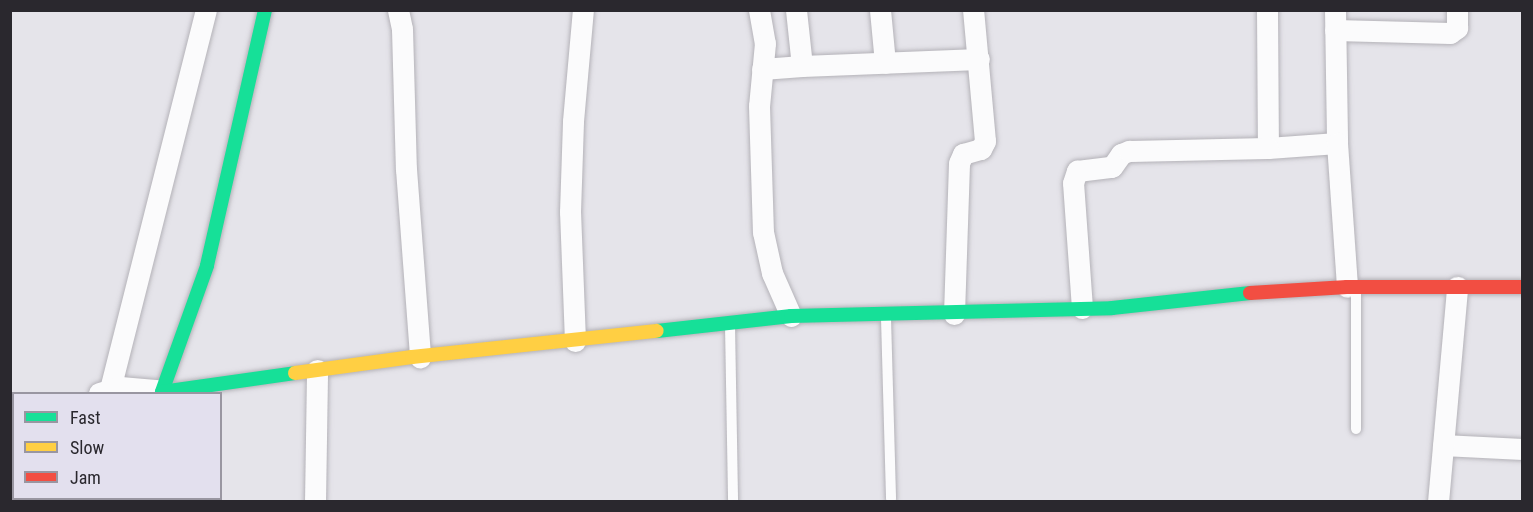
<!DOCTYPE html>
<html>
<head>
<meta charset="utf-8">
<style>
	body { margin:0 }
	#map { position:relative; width:1533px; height:512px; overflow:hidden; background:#e5e4ea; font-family:"Roboto Condensed",sans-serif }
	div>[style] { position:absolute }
	.roads { filter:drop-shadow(0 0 2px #b4b2b8) drop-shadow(0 0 2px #b4b2b8) }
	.lane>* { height:10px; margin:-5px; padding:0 5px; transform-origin:5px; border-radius:5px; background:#fbfbfc }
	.street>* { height:21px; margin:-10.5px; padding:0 10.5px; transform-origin:10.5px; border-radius:10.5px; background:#fbfbfc }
	.fast>* { height:14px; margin:-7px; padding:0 7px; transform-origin:7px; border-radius:7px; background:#16e098 }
	.slow>* { height:14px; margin:-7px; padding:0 7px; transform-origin:7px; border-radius:7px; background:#ffcf43 }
	.jam>* { height:14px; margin:-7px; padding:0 7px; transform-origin:7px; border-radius:7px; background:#f24e42 }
	span { translate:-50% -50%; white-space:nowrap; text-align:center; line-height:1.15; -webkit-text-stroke:5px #e3e0ee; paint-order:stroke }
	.frame { position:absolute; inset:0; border:12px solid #2a282e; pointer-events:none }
	.legend { position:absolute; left:12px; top:392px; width:210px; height:108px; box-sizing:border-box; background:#e3e0ee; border:2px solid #9996a1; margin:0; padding:8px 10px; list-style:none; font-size:18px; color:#2a282e }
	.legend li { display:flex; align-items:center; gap:12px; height:30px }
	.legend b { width:30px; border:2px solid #9996a1 }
</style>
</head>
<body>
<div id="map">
	<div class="roads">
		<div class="lane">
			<div style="left:1356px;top:289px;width:140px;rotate:90deg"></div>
			<div style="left:886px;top:318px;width:181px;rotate:88.4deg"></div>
			<div style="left:730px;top:325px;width:177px;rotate:89deg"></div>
		</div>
		<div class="street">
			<div style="left:398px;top:10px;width:19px;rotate:78deg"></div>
			<div style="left:402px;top:29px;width:140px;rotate:88.4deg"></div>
			<div style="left:406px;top:169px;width:189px;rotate:85.7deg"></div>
			<div style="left:759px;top:10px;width:34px;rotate:80deg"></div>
			<div style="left:765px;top:43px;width:63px;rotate:95.4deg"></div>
			<div style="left:759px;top:106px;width:126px;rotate:88.2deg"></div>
			<div style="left:763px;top:232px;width:42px;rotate:77.6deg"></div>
			<div style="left:772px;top:273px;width:47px;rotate:66.2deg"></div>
			<div style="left:796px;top:10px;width:56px;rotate:83.9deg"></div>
			<div style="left:802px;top:66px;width:177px;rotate:-2.3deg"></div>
			<div style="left:880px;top:10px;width:53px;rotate:84.6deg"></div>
			<div style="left:1267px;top:10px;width:138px;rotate:89.6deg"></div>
			<div style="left:1268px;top:148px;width:69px;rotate:-4.1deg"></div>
			<div style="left:1335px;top:10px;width:133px;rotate:89.1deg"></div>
			<div style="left:1337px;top:143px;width:144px;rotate:86deg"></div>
			<div style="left:1335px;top:30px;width:115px;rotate:1.5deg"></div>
			<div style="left:1450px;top:33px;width:9px;rotate:-36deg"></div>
			<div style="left:1457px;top:28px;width:18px;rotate:-90deg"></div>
			<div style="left:762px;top:69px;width:40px;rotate:-4.3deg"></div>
			<div style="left:1082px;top:308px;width:125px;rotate:-94.1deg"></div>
			<div style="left:1073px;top:183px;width:13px;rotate:-72deg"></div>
			<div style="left:1077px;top:171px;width:35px;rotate:-7deg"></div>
			<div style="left:1112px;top:167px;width:16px;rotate:-55deg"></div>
			<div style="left:1121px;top:154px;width:9px;rotate:-21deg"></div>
			<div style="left:1129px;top:151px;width:139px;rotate:-1.2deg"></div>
			<div style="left:954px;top:314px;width:151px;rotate:-88.1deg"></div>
			<div style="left:959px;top:163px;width:10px;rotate:-66deg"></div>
			<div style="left:963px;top:154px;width:19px;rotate:-16deg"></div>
			<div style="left:981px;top:149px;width:9px;rotate:-63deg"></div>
			<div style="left:985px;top:141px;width:132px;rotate:-95.2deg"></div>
			<div style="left:575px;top:341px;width:129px;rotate:-92.2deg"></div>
			<div style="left:570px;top:212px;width:91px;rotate:-88.1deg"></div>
			<div style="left:573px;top:121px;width:111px;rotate:-84.9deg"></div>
			<div style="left:110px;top:389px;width:391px;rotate:-75.8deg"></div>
			<div style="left:99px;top:393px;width:22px;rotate:-16deg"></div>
			<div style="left:120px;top:387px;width:35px;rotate:5deg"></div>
			<div style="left:155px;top:390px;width:8px;rotate:30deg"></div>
			<div style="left:10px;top:414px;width:4px;rotate:-14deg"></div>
			<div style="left:1443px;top:445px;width:79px;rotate:2.9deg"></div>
			<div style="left:124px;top:502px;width:4px;rotate:-76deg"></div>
			<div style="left:315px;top:502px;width:132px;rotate:-89.1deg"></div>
			<div style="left:1438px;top:502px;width:216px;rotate:-84.9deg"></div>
		</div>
		<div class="fast">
			<div style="left:265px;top:10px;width:262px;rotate:102.8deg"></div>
			<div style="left:207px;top:266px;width:134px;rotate:109.7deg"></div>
			<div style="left:162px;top:392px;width:134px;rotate:-8.1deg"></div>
			<div style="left:657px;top:331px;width:135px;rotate:-6.4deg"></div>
			<div style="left:791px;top:316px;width:321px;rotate:-1.4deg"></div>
			<div style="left:1112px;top:308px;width:139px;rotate:-6.2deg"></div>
		</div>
		<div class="slow">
			<div style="left:295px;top:373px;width:118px;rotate:-7.8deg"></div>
			<div style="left:412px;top:357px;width:246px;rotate:-6.1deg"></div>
		</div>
		<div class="jam">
			<div style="left:1250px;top:293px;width:97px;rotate:-3.5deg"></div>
			<div style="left:1347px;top:287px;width:175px"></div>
		</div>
	</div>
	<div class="frame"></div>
	<ul class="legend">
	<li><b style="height:8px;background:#16e098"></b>Fast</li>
	<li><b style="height:8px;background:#ffcf43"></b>Slow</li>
	<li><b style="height:8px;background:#f24e42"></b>Jam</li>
	</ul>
</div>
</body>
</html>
